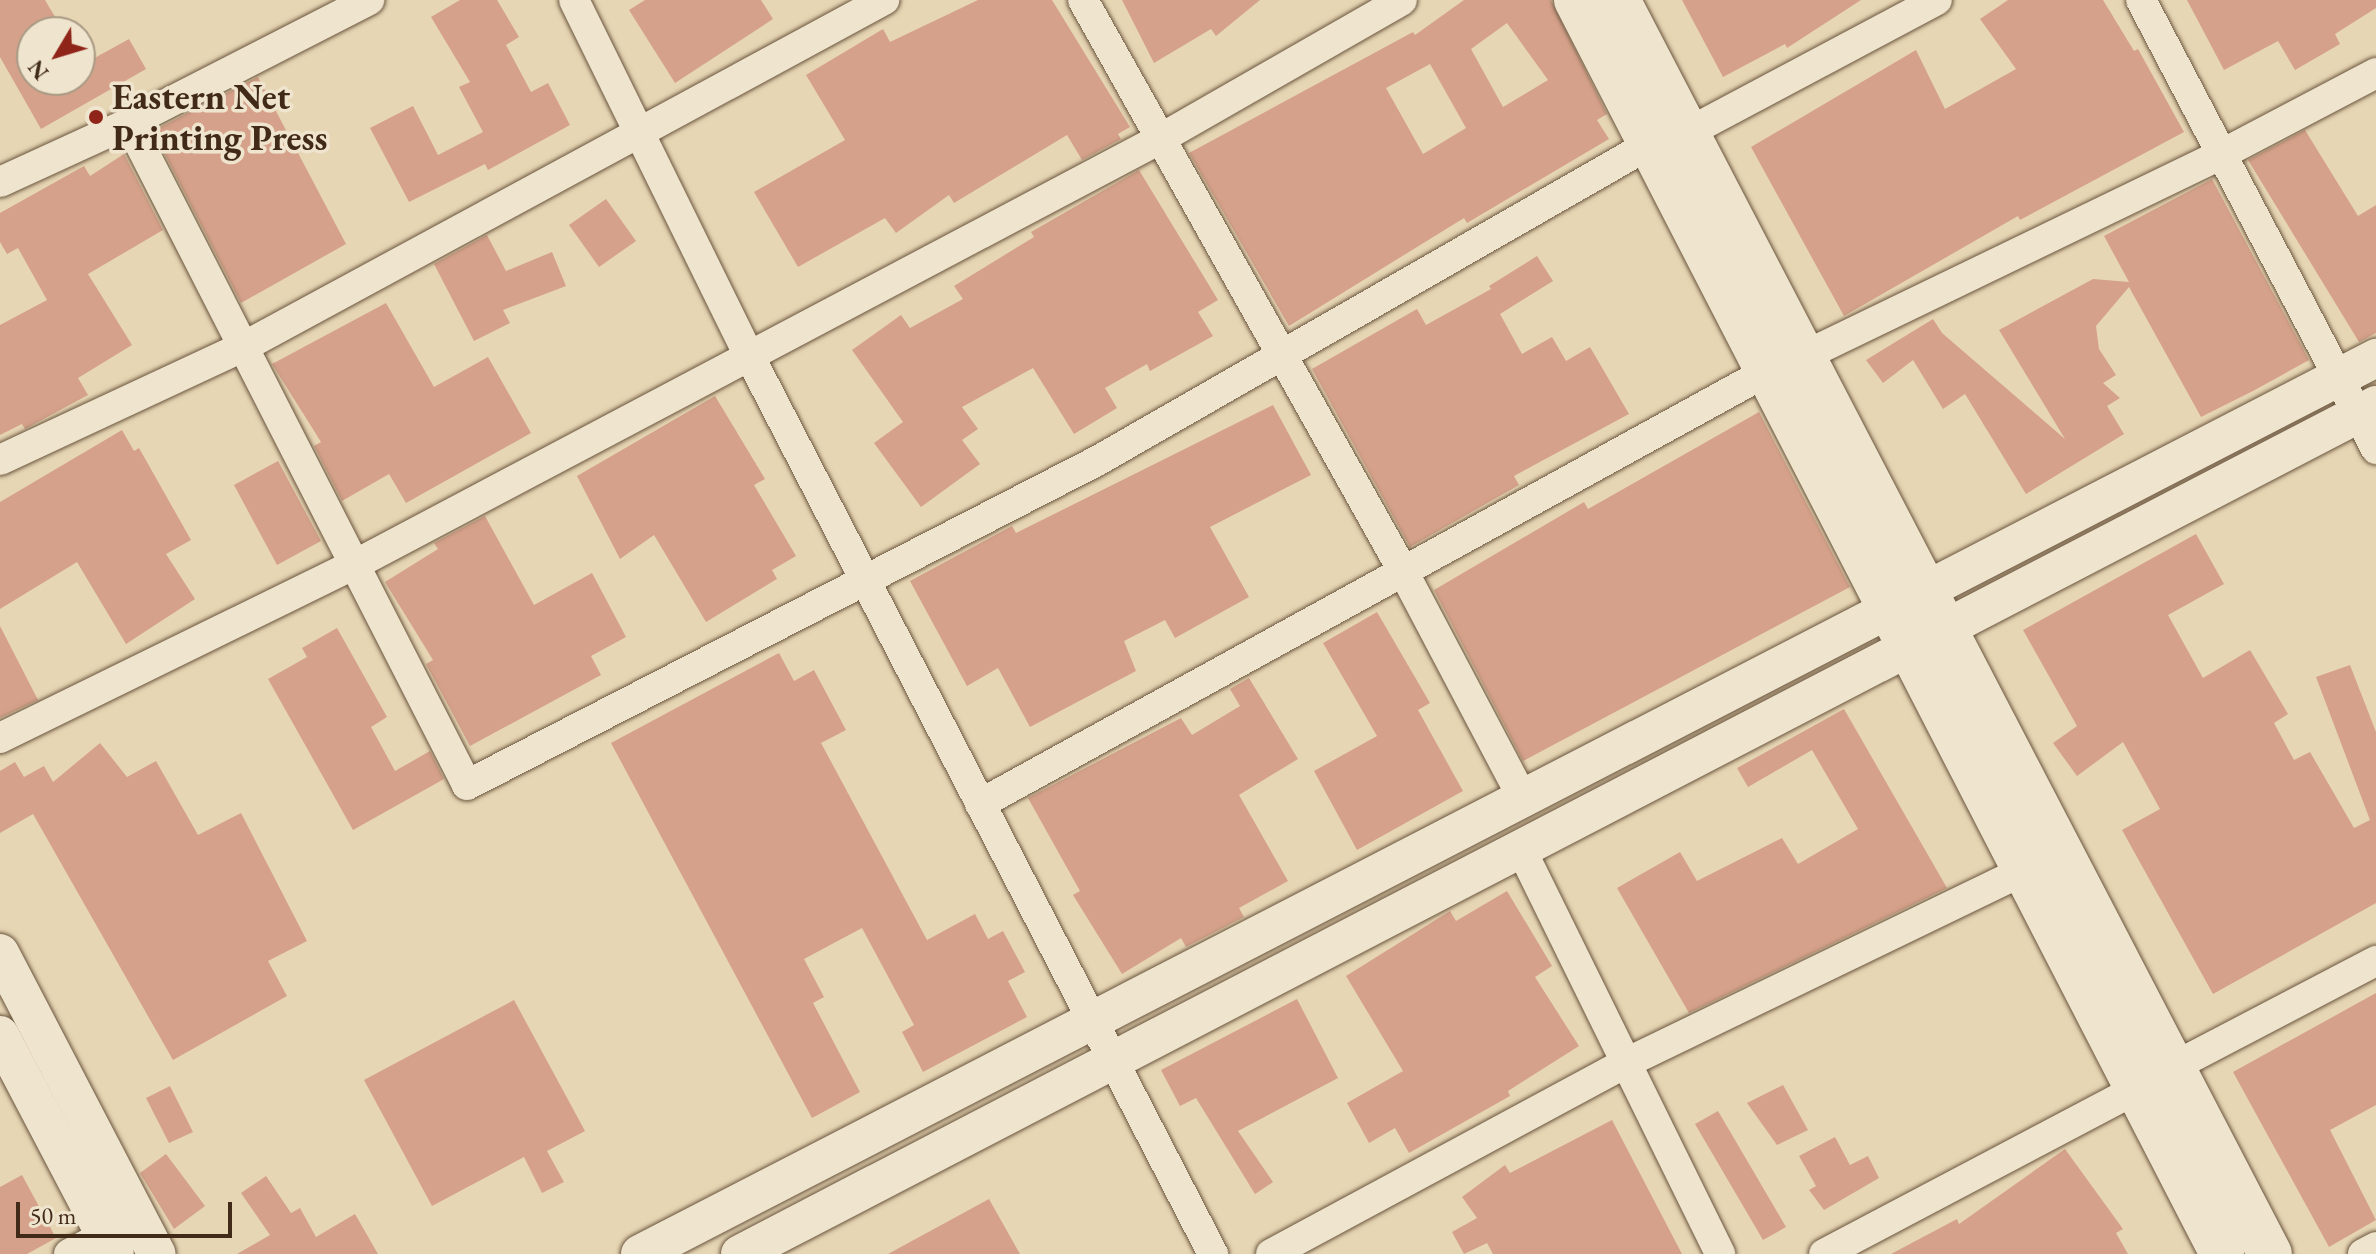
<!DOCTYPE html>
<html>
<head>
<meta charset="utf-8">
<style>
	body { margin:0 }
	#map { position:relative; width:2376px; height:1254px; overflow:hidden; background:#e7d6b4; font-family:"EB Garamond",serif }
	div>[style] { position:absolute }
	.building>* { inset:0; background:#d5a18a }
	.roads { filter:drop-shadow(0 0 2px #6a553e) drop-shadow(0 0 2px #6a553e) }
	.minor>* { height:30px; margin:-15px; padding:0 15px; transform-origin:15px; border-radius:15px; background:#efe4ce }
	.tertiary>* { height:38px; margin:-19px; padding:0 19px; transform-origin:19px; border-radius:19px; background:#efe4ce }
	.secondary>* { height:44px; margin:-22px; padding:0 22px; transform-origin:22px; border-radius:22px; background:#efe4ce }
	.dots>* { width:22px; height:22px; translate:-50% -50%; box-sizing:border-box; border:4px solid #efe4ce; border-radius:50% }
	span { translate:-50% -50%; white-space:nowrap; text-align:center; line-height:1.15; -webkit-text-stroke:7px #efe4ce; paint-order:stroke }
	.poi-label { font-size:36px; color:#412a17; font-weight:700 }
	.left { translate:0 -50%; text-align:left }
	.north { position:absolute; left:16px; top:16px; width:80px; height:80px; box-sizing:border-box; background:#efe4ce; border:2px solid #a99a85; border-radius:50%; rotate:232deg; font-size:22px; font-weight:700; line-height:32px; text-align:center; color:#412a17 }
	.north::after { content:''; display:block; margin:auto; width:28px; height:36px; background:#8f2418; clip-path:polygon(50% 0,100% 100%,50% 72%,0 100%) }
	.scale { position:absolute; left:16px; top:1202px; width:216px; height:36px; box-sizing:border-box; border:4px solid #412a17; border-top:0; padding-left:10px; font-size:24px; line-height:28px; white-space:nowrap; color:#412a17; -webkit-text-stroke:6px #efe4ce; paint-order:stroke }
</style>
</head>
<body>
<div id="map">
	<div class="building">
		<div style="clip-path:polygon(0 0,45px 0,64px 32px,32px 32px,32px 80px,80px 80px,80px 66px,129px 39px,146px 69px,41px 129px,0 57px)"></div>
		<div style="clip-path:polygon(460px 0,497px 0,519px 37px,506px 45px,531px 92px,548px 83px,570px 125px,488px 170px,485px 164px,409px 202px,370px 128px,413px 106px,438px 155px,483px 132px,459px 87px,470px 82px,431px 17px)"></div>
		<div style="clip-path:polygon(645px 0,761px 0,773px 19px,675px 83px,629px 10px)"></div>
		<div style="clip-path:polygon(978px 0,1052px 0,1130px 127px,1118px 134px,1121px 139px,1082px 160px,1067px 135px,954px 203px,949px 195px,896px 233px,885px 218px,798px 267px,754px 192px,845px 140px,806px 75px,883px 29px,890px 42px)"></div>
		<div style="clip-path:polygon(1122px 0,1260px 0,1216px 36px,1211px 29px,1154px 63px)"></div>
		<div style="clip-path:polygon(evenodd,1464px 0,1551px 0,1607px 114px,1597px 120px,1609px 139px,1467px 223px,1464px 218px,1289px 326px,1189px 153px,1413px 32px,1415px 35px,1464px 0,1507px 23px,1548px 80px,1503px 107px,1471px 49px,1507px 23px,1464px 0,1430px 64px,1466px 128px,1423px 154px,1386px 88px,1430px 64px)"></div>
		<div style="clip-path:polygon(1682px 0,1861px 0,1787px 48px,1785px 44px,1723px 77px)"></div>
		<div style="clip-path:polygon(2008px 0,2103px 0,2134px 51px,2138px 49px,2184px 132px,2020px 220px,2018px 216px,1844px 316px,1751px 147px,1916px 50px,1945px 109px,2016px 69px,1980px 19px)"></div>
		<div style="clip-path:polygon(2187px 0,2376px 0,2376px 8px,2335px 34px,2340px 44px,2295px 70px,2278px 41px,2224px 70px)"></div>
		<div style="clip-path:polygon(258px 77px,346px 244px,241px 303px,153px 131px)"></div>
		<div style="clip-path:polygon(2305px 130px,2358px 216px,2376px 205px,2376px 333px,2359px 342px,2248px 160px)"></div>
		<div style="clip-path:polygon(124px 154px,163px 230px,88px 274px,132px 345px,78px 378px,88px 395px,25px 429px,22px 424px,0 435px,0 325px,47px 300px,18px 248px,7px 254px,0 242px,0 213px,84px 166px,90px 176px)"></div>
		<div style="clip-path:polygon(1139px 170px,1218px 300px,1198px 312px,1213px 336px,1150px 371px,1147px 364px,1105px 388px,1117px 408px,1074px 434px,1033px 368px,962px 407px,978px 429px,962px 440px,980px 464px,921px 507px,874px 443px,903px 422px,852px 350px,901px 315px,910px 328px,963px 299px,954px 286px,1034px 237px,1031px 232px)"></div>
		<div style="clip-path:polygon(2212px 179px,2309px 360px,2253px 391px,2201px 417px,2129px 287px,2096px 326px,2099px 349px,2116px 375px,2103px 383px,2120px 398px,2107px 406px,2124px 434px,2026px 494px,1965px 394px,1943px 409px,1913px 360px,1883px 383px,1866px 360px,1933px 319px,1942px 333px,2065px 439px,1999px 330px,2093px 279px,2129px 282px,2104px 236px)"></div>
		<div style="clip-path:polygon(606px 199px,636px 241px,599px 267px,569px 225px)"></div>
		<div style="clip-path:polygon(487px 235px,506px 271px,552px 252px,566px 286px,503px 310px,510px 323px,474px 341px,434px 264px)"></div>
		<div style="clip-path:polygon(1537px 256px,1553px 281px,1500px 314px,1522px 354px,1552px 337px,1566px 361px,1590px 347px,1629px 414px,1514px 476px,1519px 485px,1410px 547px,1312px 369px,1417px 309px,1426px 325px,1491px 289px,1489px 286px)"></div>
		<div style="clip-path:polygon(386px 303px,434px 387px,488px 357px,531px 433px,406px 503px,389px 474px,342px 501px,314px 446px,321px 442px,272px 364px)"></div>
		<div style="clip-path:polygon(715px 396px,765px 479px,754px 485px,796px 556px,772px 570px,777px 579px,706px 622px,654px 535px,620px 559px,577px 476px)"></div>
		<div style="clip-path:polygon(1273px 405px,1311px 475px,1210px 527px,1249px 597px,1175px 638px,1165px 620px,1124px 641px,1136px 671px,1030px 727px,998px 668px,967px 686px,910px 581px,1012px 526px,1016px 533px)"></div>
		<div style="clip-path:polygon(1759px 412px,1850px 587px,1523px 761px,1434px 590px,1584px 502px,1588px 509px)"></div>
		<div style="clip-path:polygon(122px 430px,134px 451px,139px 448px,191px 540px,166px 554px,195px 599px,126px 644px,77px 562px,0 609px,0 502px)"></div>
		<div style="clip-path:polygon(278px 461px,321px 541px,277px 565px,234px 485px)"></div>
		<div style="clip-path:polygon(485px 516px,534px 605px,592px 573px,626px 637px,591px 656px,601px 675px,470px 746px,426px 664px,433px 660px,385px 582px,438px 549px,434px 543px)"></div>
		<div style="clip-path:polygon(2196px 534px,2224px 584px,2168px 615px,2203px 678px,2250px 650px,2288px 714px,2274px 723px,2294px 760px,2310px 752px,2354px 828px,2370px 820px,2316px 677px,2350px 665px,2376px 732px,2376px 903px,2213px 994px,2122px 830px,2160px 809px,2123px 742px,2077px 776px,2053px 743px,2077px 726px,2023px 630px)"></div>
		<div style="clip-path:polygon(1377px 612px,1430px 703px,1418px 710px,1463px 791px,1357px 850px,1314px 771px,1377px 736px,1323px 643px)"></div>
		<div style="clip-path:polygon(0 626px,38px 700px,0 718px)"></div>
		<div style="clip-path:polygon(337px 628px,387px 717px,371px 727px,395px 771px,430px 751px,444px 779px,353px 830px,268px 679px,307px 657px,302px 648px)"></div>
		<div style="clip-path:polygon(779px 653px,794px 681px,814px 670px,846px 730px,821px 743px,927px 940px,975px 914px,988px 939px,1003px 931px,1025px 972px,1008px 981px,1027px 1017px,923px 1072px,902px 1032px,914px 1025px,862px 928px,804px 959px,824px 997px,813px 1003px,860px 1092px,812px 1118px,611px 743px)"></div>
		<div style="clip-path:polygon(1249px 678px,1298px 759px,1239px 795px,1288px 881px,1239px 908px,1244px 917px,1186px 947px,1181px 938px,1122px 974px,1073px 895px,1080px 891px,1028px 798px,1181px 718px,1192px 735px,1240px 706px,1230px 689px)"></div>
		<div style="clip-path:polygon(1844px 709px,1947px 888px,1689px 1013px,1617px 888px,1680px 852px,1697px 881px,1782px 838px,1798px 864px,1858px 829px,1812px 750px,1748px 787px,1737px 768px)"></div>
		<div style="clip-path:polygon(100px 743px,127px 777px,156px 761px,198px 835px,241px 813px,307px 941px,268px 961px,287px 996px,173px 1060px,33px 814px,0 833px,0 771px,15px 762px,24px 777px,44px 766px,53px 782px)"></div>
		<div style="clip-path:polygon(1507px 891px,1552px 966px,1535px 977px,1579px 1046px,1508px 1091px,1510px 1096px,1409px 1153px,1395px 1128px,1369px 1143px,1347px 1103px,1403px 1071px,1346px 976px,1450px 911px,1456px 921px)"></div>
		<div style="clip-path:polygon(2376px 993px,2376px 1105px,2330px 1130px,2376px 1220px,2329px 1247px,2233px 1072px)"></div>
		<div style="clip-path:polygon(1297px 999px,1338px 1078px,1238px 1131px,1273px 1182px,1255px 1194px,1196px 1098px,1180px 1106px,1161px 1070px)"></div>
		<div style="clip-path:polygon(514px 1000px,585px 1131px,547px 1151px,564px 1182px,542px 1193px,524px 1157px,432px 1206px,364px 1080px)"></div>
		<div style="clip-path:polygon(1783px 1085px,1808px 1130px,1777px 1145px,1747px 1103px)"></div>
		<div style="clip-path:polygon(170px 1086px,193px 1132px,169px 1143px,146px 1098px)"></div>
		<div style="clip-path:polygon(1718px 1111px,1786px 1227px,1763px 1240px,1695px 1124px)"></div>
		<div style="clip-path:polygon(1612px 1120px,1682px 1254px,1493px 1254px,1487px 1243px,1464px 1254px,1452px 1232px,1477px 1218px,1462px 1197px,1505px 1165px,1510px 1173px)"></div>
		<div style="clip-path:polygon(1835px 1137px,1850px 1165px,1868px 1156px,1879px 1178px,1824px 1210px,1809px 1190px,1816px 1186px,1799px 1156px)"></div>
		<div style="clip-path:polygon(2065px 1149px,2123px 1229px,2116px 1233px,2128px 1254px,1891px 1254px,1957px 1219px,1959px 1224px)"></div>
		<div style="clip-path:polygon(166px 1154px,205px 1206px,174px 1229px,140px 1173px)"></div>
		<div style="clip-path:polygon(22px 1175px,56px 1238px,27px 1254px,0 1254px,0 1187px)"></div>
		<div style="clip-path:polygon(266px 1176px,291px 1213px,300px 1208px,316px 1237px,355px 1214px,378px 1254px,237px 1254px,270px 1235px,241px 1193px)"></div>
		<div style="clip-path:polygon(989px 1199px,1020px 1254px,888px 1254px)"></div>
	</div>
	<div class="roads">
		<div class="minor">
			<div style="left:574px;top:0;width:396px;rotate:63.8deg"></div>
			<div style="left:749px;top:355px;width:1012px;rotate:62.7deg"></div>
			<div style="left:1083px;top:0;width:655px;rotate:60.73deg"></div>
			<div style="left:1403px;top:571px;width:255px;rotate:62.2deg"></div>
			<div style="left:2141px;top:0;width:507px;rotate:62.37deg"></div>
			<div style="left:129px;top:123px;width:743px;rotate:62.95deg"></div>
			<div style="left:467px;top:785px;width:708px;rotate:-27.22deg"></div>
			<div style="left:1097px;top:461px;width:637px;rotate:-29.82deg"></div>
			<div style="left:1687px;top:133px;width:283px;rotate:-28deg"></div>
			<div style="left:0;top:182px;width:142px;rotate:-24.6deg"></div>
			<div style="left:129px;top:123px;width:270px;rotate:-27.1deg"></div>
			<div style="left:1802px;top:357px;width:466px;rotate:-25.8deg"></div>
			<div style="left:2222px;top:154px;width:174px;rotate:-27.7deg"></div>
			<div style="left:0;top:460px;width:270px;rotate:-25deg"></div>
			<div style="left:245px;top:346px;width:727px;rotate:-28.43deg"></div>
			<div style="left:0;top:738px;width:398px;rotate:-26.1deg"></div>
			<div style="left:358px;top:563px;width:905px;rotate:-27.87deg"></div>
			<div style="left:1158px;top:140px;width:281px;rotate:-29.8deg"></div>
			<div style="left:980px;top:804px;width:897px;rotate:-28.79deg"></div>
			<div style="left:1521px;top:849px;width:451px;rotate:63.8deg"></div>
			<div style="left:2173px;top:1067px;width:229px;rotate:-27.6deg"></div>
			<div style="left:69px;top:1254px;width:40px;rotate:-28deg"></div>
			<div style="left:1271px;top:1254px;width:403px;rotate:-28.3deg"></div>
			<div style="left:1626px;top:1063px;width:441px;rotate:-25.8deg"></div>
			<div style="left:1824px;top:1254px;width:352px;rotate:-27.8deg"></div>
			<div style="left:2363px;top:1254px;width:15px;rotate:-28deg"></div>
		</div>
		<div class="tertiary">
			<div style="left:0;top:953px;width:339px;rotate:62.5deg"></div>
			<div style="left:0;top:1035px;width:247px;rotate:62.3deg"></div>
			<div style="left:640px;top:1254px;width:1954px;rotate:-27.3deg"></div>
			<div style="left:740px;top:1254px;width:1843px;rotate:-27.43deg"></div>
		</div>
		<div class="secondary">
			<div style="left:1576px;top:0;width:1411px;rotate:62.74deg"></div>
			<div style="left:1618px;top:0;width:1413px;rotate:62.53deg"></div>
		</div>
	</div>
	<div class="dots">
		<div style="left:96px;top:117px;background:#8f2418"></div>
	</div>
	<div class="poi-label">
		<span class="left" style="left:112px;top:117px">Eastern Net<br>Printing Press</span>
	</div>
	<div class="north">N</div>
	<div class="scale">50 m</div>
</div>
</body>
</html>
